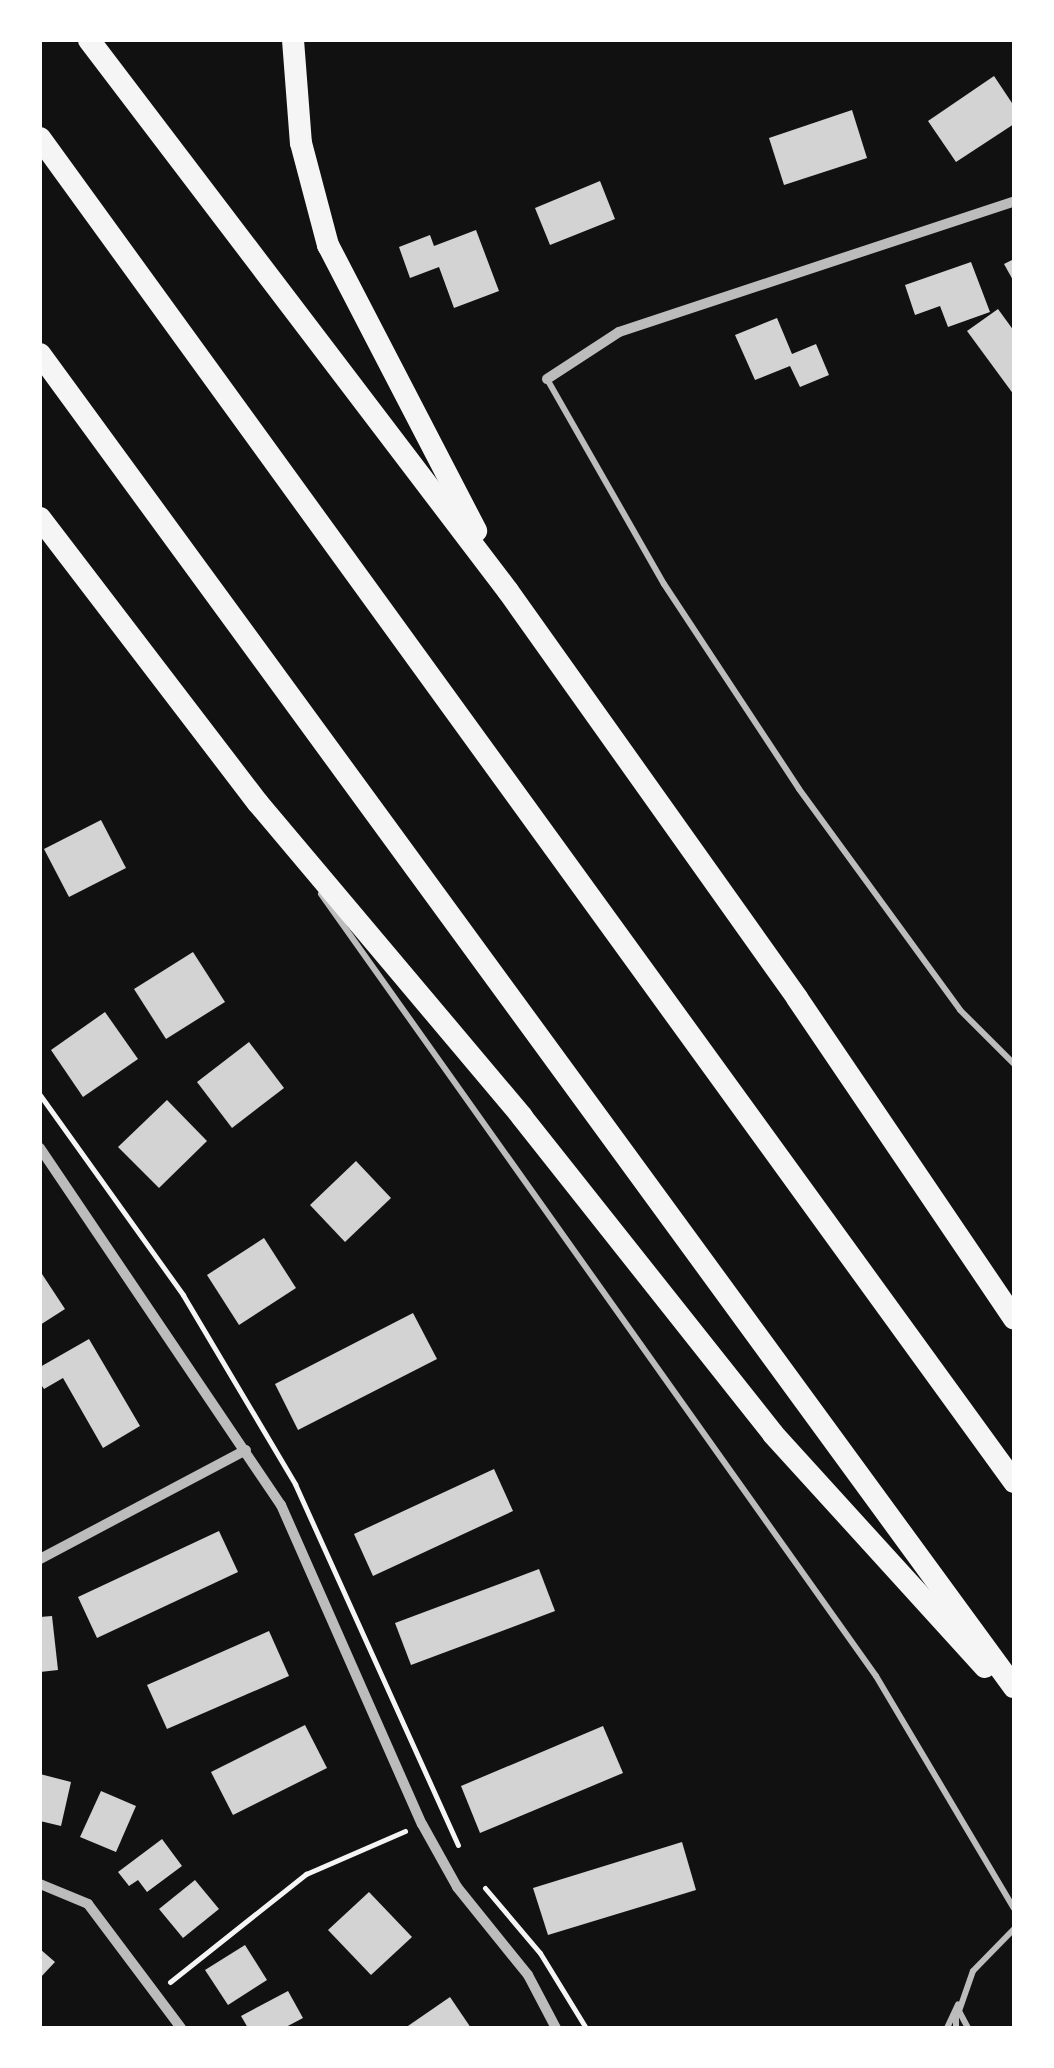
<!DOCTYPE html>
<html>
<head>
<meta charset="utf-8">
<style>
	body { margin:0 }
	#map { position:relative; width:1054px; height:2068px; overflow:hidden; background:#111; font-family:Montserrat,sans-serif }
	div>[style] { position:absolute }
	.building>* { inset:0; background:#d3d3d3 }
	.path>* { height:5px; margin:-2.5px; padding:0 2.5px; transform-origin:2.5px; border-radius:2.5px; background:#f5f5f5 }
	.service>* { height:6px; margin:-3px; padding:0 3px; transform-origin:3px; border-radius:3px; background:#bcbcbc }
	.minor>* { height:10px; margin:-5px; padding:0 5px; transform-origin:5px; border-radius:5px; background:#bcbcbc }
	.motorway>* { height:22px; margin:-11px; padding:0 11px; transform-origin:11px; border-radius:11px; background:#f5f5f5 }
	span { translate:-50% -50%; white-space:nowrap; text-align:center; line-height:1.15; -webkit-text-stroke:9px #fff; paint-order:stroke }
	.frame { position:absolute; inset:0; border:42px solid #fff; pointer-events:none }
</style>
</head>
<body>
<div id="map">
	<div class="building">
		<div style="clip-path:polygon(994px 76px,1014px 106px,1014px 124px,956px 162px,928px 121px)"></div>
		<div style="clip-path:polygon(852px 110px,867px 158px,784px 185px,769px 138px)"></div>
		<div style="clip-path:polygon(600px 181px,615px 219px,550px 245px,535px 208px)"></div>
		<div style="clip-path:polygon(476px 230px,499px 291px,454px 308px,439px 267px,410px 278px,399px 247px,430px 235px,434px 246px)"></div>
		<div style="clip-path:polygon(1014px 259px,1014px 282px,1004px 264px)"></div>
		<div style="clip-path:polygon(971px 262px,990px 312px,948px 327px,940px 306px,915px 315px,905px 285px)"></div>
		<div style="clip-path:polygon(998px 309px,1014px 331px,1014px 395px,967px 331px)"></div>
		<div style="clip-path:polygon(777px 318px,792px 354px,816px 344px,829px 375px,800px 387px,790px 366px,755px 380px,735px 335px)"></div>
		<div style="clip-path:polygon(101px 820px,126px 868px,69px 897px,44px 849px)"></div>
		<div style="clip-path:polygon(193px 952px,225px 1002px,166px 1039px,134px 989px)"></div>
		<div style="clip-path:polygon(105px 1012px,138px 1059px,83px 1097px,51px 1050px)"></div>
		<div style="clip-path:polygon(249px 1042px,284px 1088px,232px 1128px,197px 1082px)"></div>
		<div style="clip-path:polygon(167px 1100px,207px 1141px,159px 1188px,118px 1147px)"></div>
		<div style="clip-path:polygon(356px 1161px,391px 1198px,345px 1242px,310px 1205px)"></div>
		<div style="clip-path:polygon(264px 1238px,296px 1288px,239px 1325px,207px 1275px)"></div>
		<div style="clip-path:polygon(40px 1271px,65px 1309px,40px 1325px)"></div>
		<div style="clip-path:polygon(413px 1313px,437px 1359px,298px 1430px,275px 1384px)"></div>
		<div style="clip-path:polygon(89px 1339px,140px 1426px,103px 1448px,63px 1378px,44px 1389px,40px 1383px,40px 1367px)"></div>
		<div style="clip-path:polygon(494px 1469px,513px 1511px,373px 1576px,354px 1534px)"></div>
		<div style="clip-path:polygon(219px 1531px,238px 1572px,97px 1638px,78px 1597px)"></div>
		<div style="clip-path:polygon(539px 1569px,555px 1611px,411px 1665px,395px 1623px)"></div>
		<div style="clip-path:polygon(52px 1616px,58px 1670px,40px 1672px,40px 1617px)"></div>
		<div style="clip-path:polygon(269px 1631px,289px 1676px,167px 1729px,147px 1685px)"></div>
		<div style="clip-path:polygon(305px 1725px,327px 1768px,233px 1815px,211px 1772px)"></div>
		<div style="clip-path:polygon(603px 1726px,623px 1773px,480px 1833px,461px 1786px)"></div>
		<div style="clip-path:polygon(40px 1774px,71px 1782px,61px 1826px,40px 1821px)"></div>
		<div style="clip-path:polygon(101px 1791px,136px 1806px,116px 1852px,80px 1837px)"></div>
		<div style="clip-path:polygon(162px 1839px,182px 1866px,147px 1892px,138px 1880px,129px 1886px,118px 1872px)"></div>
		<div style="clip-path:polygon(682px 1842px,696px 1890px,548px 1935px,533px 1888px)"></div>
		<div style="clip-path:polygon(195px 1880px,219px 1909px,183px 1938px,159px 1909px)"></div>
		<div style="clip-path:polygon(369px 1892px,412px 1937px,371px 1975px,328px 1930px)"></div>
		<div style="clip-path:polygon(245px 1945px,267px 1980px,228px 2005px,205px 1970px)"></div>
		<div style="clip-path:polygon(40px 1949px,55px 1962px,40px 1978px)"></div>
		<div style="clip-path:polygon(288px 1991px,303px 2018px,284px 2028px,248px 2028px,241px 2016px)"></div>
		<div style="clip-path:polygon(450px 1997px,471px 2028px,405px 2028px)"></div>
	</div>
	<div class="path">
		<div style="left:40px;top:1095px;width:246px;rotate:54.4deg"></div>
		<div style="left:183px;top:1295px;width:220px;rotate:59.3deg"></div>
		<div style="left:295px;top:1484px;width:396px;rotate:65.7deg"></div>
		<div style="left:485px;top:1888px;width:85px;rotate:49.8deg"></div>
		<div style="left:540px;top:1953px;width:88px;rotate:58.5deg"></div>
		<div style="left:170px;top:1982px;width:174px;rotate:-38.5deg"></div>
		<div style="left:306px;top:1874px;width:108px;rotate:-23.5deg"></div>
	</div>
	<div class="service">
		<div style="left:547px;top:379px;width:236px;rotate:60.3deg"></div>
		<div style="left:664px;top:584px;width:245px;rotate:56.6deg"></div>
		<div style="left:799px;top:789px;width:273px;rotate:53.9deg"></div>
		<div style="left:960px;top:1010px;width:76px;rotate:45deg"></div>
		<div style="left:321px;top:894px;width:959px;rotate:54.64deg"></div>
		<div style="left:876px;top:1676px;width:270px;rotate:59.3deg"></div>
		<div style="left:947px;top:2028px;width:26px;rotate:-65deg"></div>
		<div style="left:956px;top:2028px;width:14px;rotate:-90deg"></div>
		<div style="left:968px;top:2028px;width:19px;rotate:-118deg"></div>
		<div style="left:959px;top:2011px;width:42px;rotate:-70.7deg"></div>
		<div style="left:973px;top:1971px;width:59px;rotate:-45.7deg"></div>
	</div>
	<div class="minor">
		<div style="left:547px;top:379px;width:86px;rotate:-33.1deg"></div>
		<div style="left:619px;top:332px;width:416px;rotate:-18.3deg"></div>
		<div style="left:40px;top:1148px;width:431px;rotate:56deg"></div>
		<div style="left:281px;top:1505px;width:349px;rotate:66.2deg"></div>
		<div style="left:422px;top:1824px;width:72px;rotate:60.9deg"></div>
		<div style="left:457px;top:1887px;width:113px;rotate:51.1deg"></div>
		<div style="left:528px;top:1975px;width:60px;rotate:62.2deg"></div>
		<div style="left:40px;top:1559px;width:233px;rotate:-27.9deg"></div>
		<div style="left:40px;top:1884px;width:52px;rotate:22.6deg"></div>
		<div style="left:88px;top:1904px;width:155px;rotate:53.1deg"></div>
	</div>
	<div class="motorway">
		<div style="left:89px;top:40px;width:692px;rotate:52.75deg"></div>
		<div style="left:508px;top:591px;width:499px;rotate:54.6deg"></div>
		<div style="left:797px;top:998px;width:387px;rotate:55.9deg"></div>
		<div style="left:293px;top:40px;width:103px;rotate:85.6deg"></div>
		<div style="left:301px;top:143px;width:106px;rotate:75.2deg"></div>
		<div style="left:328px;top:245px;width:322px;rotate:62.6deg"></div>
		<div style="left:40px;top:138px;width:1660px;rotate:54.07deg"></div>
		<div style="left:40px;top:354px;width:1651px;rotate:53.85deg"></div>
		<div style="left:40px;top:518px;width:359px;rotate:52.6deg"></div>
		<div style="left:258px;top:803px;width:410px;rotate:49.9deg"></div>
		<div style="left:522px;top:1117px;width:404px;rotate:51.6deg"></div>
		<div style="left:773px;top:1434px;width:315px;rotate:47.7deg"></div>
	</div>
	<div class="frame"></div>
</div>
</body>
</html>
